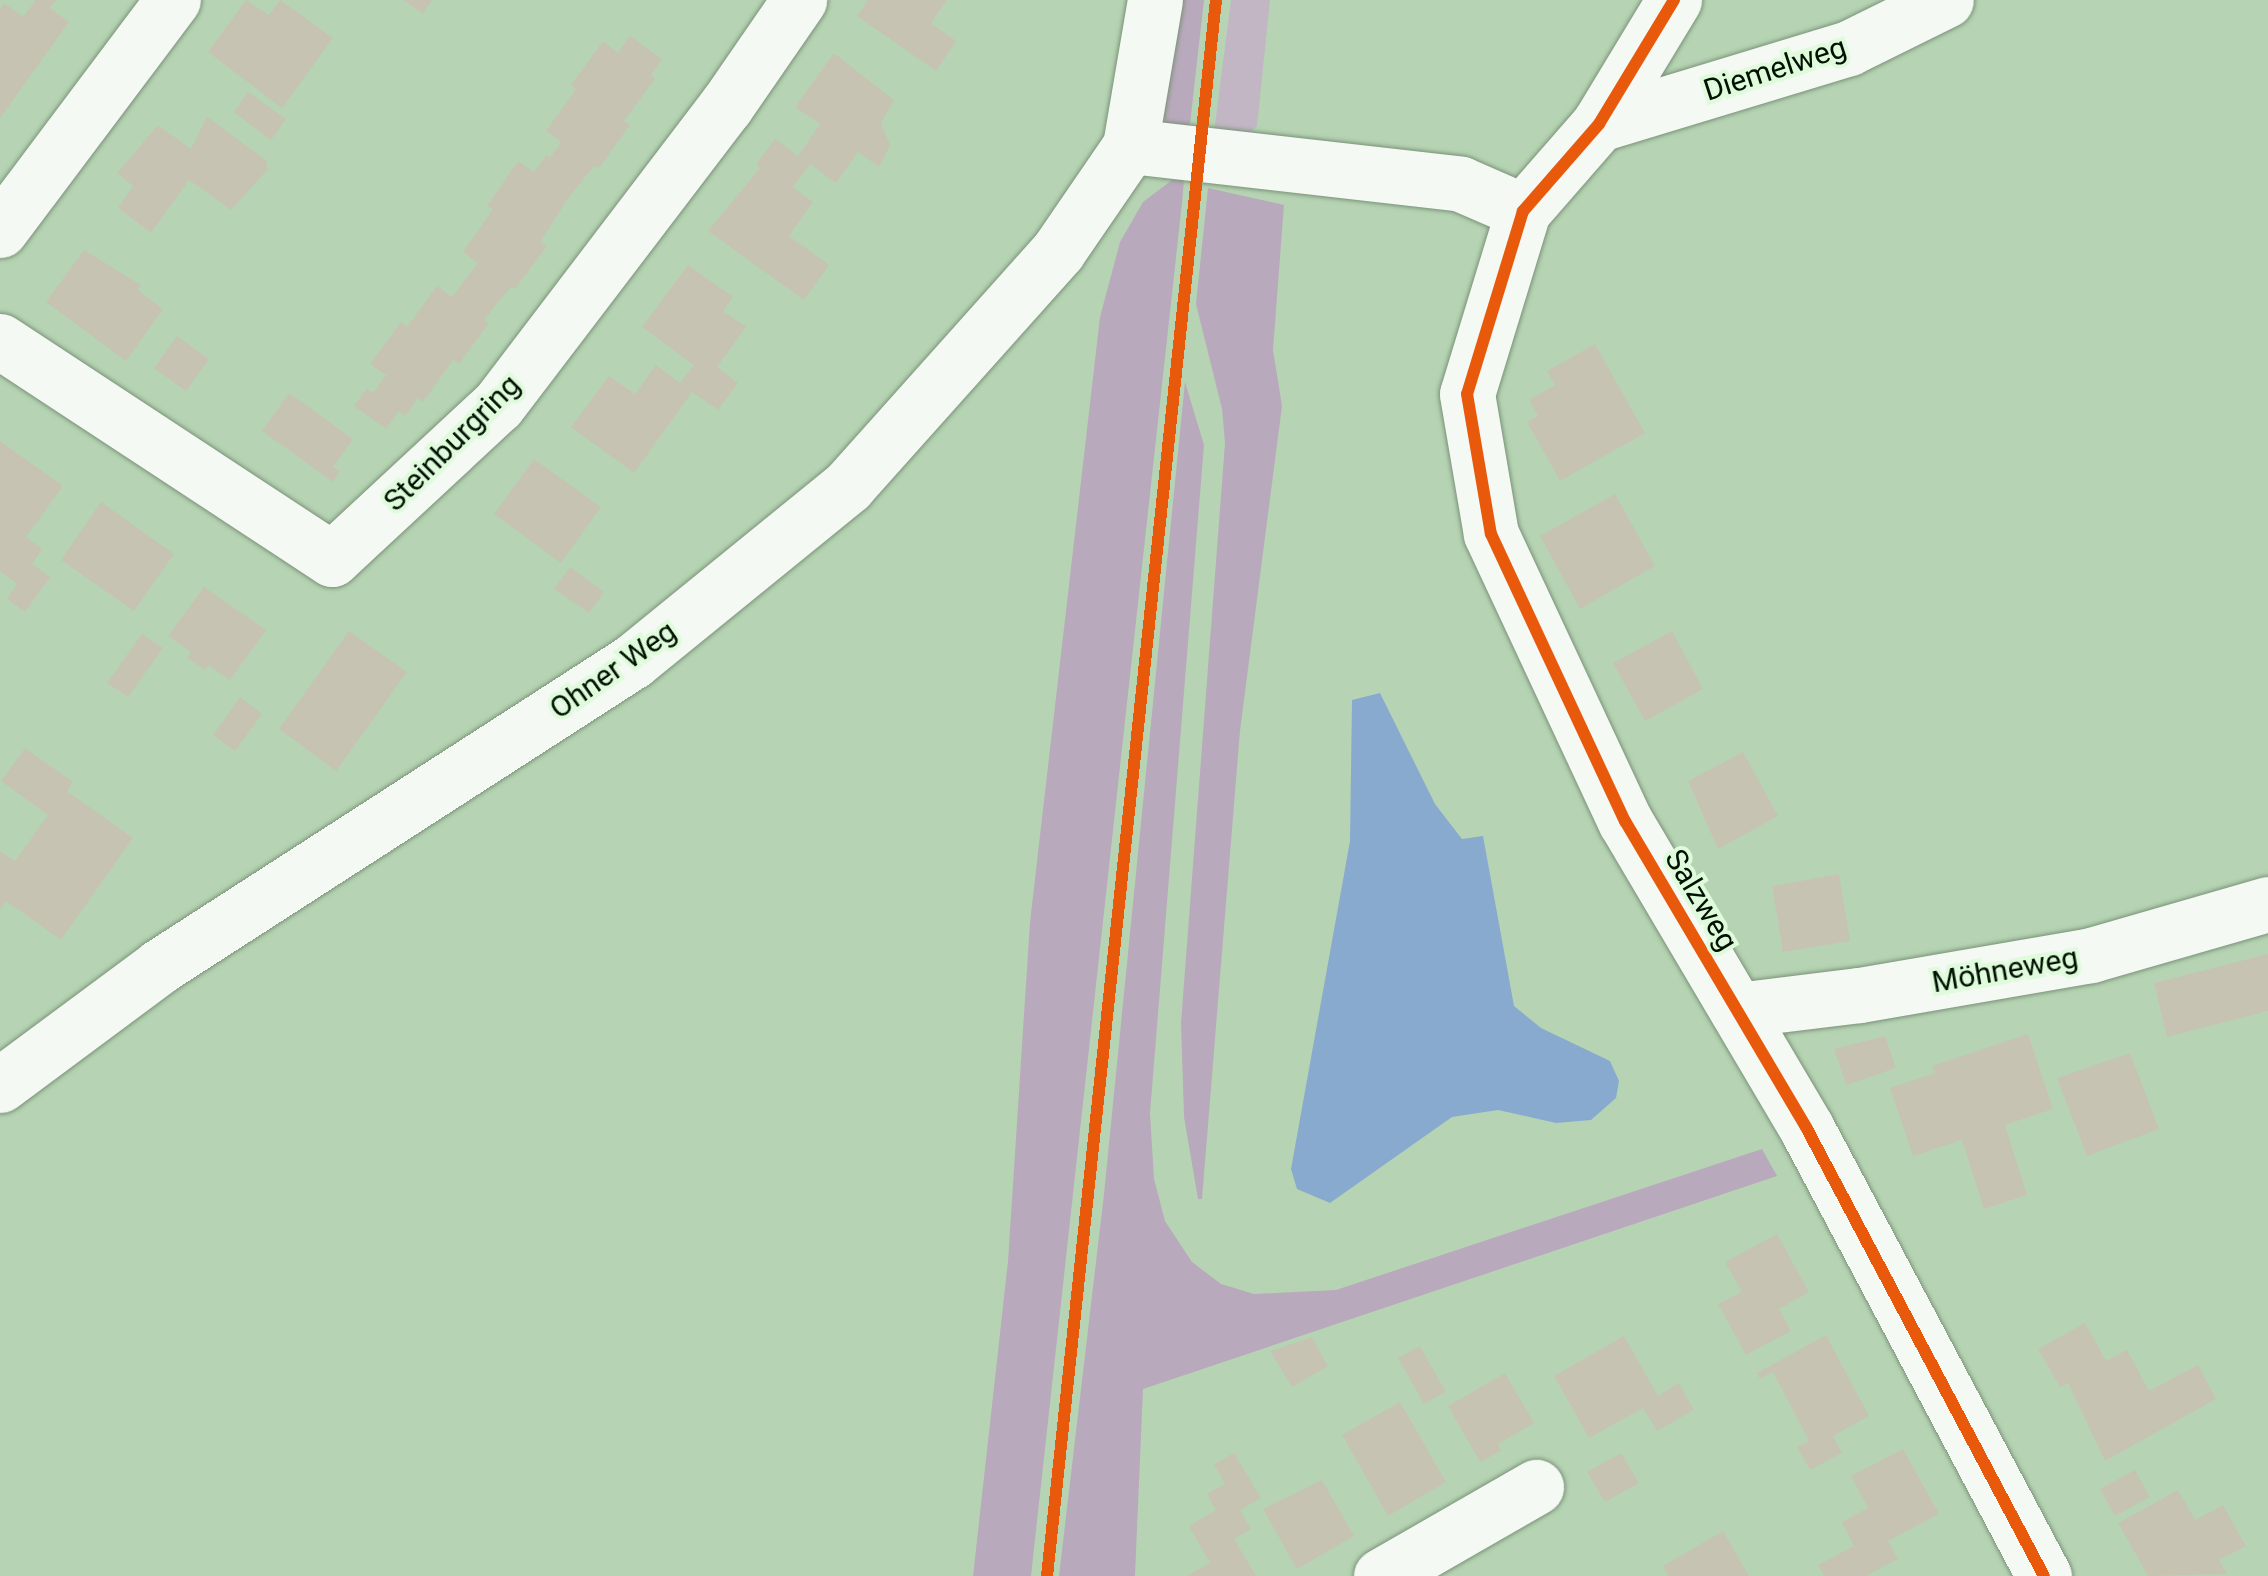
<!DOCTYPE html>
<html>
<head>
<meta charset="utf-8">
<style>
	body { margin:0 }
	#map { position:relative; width:2268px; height:1576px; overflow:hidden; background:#b6d4b3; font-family:Roboto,sans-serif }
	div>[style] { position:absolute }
	.green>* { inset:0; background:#c2b6c4 }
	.forest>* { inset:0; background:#b9a9bc }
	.water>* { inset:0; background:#88aacf }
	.building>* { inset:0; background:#c6c3b3 }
	.roads { filter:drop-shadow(0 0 2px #7b9279) drop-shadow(0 0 2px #7b9279) }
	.minor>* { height:55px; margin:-27.5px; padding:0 27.5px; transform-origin:27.5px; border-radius:27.5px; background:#f4f9f4 }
	.cycleway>* { height:12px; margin:-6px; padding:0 6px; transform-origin:6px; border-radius:6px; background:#e8590c }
	span { translate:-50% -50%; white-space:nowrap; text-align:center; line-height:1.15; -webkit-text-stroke:8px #dffbdc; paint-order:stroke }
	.street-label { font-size:30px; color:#011101 }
</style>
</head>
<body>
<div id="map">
	<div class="green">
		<div style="clip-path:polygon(1231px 0,1270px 0,1257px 126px,1244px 138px,1213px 141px)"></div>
	</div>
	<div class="forest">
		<div style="clip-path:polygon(1171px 0,1204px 0,1188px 142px,1169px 126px,1159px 110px)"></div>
		<div style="clip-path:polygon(1172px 180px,1184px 180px,1182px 203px,1031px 1576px,973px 1576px,1008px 1261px,1030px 922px,1100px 317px,1120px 242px,1143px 202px)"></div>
		<div style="clip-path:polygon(1208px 188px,1284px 205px,1273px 350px,1282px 406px,1240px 731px,1202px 1199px,1198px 1199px,1184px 1117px,1181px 1023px,1225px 443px,1222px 409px,1196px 304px)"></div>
		<div style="clip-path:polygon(1185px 382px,1204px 445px,1150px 1113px,1154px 1179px,1165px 1221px,1192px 1262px,1221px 1284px,1254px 1294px,1336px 1290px,1762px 1149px,1777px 1176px,1143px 1389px,1135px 1576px,1059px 1576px,1104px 1194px)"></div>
	</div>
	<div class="water">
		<div style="clip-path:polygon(1380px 693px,1435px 804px,1462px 839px,1483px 836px,1514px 1006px,1541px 1028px,1610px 1061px,1619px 1081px,1616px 1098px,1591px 1120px,1556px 1123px,1498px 1110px,1452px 1117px,1330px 1203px,1297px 1189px,1291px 1169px,1350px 841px,1352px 700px)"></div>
	</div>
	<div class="building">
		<div style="clip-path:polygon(36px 0,56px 0,50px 8px,69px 22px,0 118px,0 9px,4px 3px,23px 17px)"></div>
		<div style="clip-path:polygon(246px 0,269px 15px,280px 0,333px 38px,282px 108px,208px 52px)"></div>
		<div style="clip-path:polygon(403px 0,432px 0,423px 14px)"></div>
		<div style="clip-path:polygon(868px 0,947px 0,931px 23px,956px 41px,936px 71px,857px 16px)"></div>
		<div style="clip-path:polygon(630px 36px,662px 59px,651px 75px,655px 79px,624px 121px,630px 125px,599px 168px,594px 166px,569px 197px,540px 242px,547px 246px,515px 289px,511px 287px,498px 302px,484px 320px,489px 323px,459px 364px,453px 360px,423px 402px,418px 398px,405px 416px,399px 411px,386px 429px,354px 406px,367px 388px,373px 393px,386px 375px,370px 364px,401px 322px,407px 327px,437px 286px,452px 297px,478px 263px,463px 252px,493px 209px,487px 206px,518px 161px,534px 172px,546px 155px,550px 158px,561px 142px,546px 131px,576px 89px,571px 85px,603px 41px,618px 53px)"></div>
		<div style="clip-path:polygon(834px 53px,894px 100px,881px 123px,890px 145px,879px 167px,858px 152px,836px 183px,810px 164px,793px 187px,813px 202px,789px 236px,829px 265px,804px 300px,708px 231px,760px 168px,756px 164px,775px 139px,798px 156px,820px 124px,795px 107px)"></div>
		<div style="clip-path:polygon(248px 92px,286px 119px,271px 140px,234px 112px)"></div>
		<div style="clip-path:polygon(207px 117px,266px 160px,268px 169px,231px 210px,189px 180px,151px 233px,118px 208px,133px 186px,117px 173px,158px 125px,191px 149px)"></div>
		<div style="clip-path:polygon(84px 250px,141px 285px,138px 290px,163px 309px,126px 361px,46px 302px)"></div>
		<div style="clip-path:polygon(688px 265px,733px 297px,723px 311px,746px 327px,717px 367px,738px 383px,718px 410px,692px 392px,634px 473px,571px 427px,609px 376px,635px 394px,656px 365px,680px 383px,694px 365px,642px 327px)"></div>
		<div style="clip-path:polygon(177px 336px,209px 359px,186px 391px,154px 368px)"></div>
		<div style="clip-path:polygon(1595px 344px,1645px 433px,1560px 481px,1527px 422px,1538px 416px,1529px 400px,1555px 385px,1547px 371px)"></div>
		<div style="clip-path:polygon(289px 393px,353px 439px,333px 467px,340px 471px,333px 482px,262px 431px)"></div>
		<div style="clip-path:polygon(0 441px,63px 486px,26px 537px,42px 549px,32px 564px,50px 577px,25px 612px,7px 599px,17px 584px,0 571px)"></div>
		<div style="clip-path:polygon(534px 459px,601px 507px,561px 563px,494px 514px)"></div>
		<div style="clip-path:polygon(1615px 494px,1655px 566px,1580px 609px,1540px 536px)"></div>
		<div style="clip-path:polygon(101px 502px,174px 554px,134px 611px,61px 560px)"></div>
		<div style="clip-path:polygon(570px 567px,604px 592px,589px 613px,554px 589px)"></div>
		<div style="clip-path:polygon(204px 587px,266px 630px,230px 680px,208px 665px,205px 670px,187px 658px,191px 652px,168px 636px)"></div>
		<div style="clip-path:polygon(349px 631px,407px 672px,336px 771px,279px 729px)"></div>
		<div style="clip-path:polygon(1672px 631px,1703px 689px,1645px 721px,1613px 663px)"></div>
		<div style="clip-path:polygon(142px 634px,163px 648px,128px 697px,107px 683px)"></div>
		<div style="clip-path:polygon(240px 697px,262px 714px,235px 751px,213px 735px)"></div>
		<div style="clip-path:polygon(25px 748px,73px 782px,67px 791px,133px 838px,61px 940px,6px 901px,0 910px,0 851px,15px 861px,48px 815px,1px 781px)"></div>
		<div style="clip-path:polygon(1743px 752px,1778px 816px,1718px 849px,1688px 781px)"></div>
		<div style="clip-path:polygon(1839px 874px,1850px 941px,1783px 952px,1772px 886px)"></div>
		<div style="clip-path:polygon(2268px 954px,2268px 1011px,2167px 1037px,2154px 983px)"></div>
		<div style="clip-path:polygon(2028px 1034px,2053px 1109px,2005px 1125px,2027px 1195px,1984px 1209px,1962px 1140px,1913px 1156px,1890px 1088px,1935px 1073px,1932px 1066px)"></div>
		<div style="clip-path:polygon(1885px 1036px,1896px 1068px,1846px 1085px,1834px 1049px)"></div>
		<div style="clip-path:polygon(2130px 1053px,2159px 1129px,2087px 1156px,2057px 1078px)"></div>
		<div style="clip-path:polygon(1777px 1234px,1809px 1292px,1779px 1309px,1791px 1331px,1746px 1355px,1718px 1304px,1742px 1292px,1725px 1262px)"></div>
		<div style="clip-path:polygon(2085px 1323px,2106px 1361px,2127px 1350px,2149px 1391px,2198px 1365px,2216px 1399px,2105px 1461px,2068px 1383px,2060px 1387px,2038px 1349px)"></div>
		<div style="clip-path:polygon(1826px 1335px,1869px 1416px,1833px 1436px,1842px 1453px,1810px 1470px,1797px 1447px,1809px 1441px,1773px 1372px,1760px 1379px,1757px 1373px)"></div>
		<div style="clip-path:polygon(1624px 1336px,1658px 1396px,1679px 1383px,1694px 1410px,1657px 1431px,1643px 1408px,1589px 1438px,1554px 1376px)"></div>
		<div style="clip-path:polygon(1312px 1337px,1328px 1366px,1292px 1387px,1270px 1351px)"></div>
		<div style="clip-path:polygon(1420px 1346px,1446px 1392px,1424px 1404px,1398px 1358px)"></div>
		<div style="clip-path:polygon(1505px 1373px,1534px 1423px,1498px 1444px,1501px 1451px,1480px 1462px,1448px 1406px)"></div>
		<div style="clip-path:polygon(1400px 1402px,1446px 1482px,1388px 1516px,1342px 1435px)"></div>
		<div style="clip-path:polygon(1903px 1449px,1939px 1514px,1888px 1541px,1898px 1559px,1866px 1576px,1824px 1576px,1818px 1565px,1854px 1546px,1842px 1522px,1868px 1508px,1851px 1476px)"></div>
		<div style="clip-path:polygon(1234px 1453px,1261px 1498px,1240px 1510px,1251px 1529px,1234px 1539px,1256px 1576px,1186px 1576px,1210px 1563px,1189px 1526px,1216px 1510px,1207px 1494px,1225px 1484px,1214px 1464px)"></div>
		<div style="clip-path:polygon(1621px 1453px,1639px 1483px,1605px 1502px,1587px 1472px)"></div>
		<div style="clip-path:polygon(2135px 1470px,2150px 1497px,2115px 1516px,2100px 1489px)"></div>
		<div style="clip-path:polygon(1322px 1480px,1354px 1536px,1297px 1569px,1263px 1509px)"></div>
		<div style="clip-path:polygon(2178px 1490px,2195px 1520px,2223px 1505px,2246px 1546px,2219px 1560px,2227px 1574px,2148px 1576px,2118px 1523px)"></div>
		<div style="clip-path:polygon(1723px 1531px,1749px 1576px,1668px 1576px,1663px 1566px)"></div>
	</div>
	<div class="roads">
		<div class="minor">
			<div style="left:1674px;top:0;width:145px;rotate:121.2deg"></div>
			<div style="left:1599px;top:124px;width:116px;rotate:131.1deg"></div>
			<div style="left:1523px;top:211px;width:191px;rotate:107deg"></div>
			<div style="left:1467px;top:394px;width:142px;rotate:80.3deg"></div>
			<div style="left:1491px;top:534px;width:317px;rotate:65deg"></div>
			<div style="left:1625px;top:821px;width:358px;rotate:59.4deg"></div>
			<div style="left:1807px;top:1129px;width:506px;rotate:62.07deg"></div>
			<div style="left:1599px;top:124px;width:261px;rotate:-16.9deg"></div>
			<div style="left:1849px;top:48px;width:108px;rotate:-26.3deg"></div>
			<div style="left:1130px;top:146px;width:333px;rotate:6.5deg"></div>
			<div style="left:1461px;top:184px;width:68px;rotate:23.5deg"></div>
			<div style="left:0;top:230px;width:288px;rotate:-53.1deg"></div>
			<div style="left:0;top:341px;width:397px;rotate:33.3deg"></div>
			<div style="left:332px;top:559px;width:226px;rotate:-42.9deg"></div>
			<div style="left:498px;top:405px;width:376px;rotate:-52.7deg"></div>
			<div style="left:726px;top:106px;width:129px;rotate:-55.4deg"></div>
			<div style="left:1737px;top:1010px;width:124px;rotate:-7deg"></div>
			<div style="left:1860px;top:995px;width:234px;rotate:-9.8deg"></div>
			<div style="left:2091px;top:955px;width:184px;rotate:-16.1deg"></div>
			<div style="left:0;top:1085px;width:199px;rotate:-36.6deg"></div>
			<div style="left:160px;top:966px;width:563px;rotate:-32.81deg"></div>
			<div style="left:633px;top:661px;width:277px;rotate:-39.1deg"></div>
			<div style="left:848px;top:486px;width:315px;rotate:-48.2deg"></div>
			<div style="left:1058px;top:251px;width:127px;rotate:-55.6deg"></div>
			<div style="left:1130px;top:146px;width:148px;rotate:-80.3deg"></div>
			<div style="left:1381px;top:1576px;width:179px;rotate:-29.9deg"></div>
		</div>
	</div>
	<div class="cycleway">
		<div style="left:1674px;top:0;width:145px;rotate:121.2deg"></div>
		<div style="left:1599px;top:124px;width:116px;rotate:131.1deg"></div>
		<div style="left:1523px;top:211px;width:191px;rotate:107deg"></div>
		<div style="left:1467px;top:394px;width:142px;rotate:80.3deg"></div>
		<div style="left:1491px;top:534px;width:317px;rotate:65deg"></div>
		<div style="left:1625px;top:821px;width:358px;rotate:59.4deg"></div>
		<div style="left:1807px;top:1129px;width:506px;rotate:62.07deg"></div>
		<div style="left:1047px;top:1576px;width:1585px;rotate:-83.88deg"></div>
	</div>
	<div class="street-label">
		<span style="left:1775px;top:69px;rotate:-18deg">Diemelweg</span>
		<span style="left:452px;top:443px;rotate:-45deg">Steinburgring</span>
		<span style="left:613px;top:670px;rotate:-35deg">Ohner Weg</span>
		<span style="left:1701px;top:900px;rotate:59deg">Salzweg</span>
		<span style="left:2005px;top:970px;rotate:-10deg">Möhneweg</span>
	</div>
</div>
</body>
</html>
